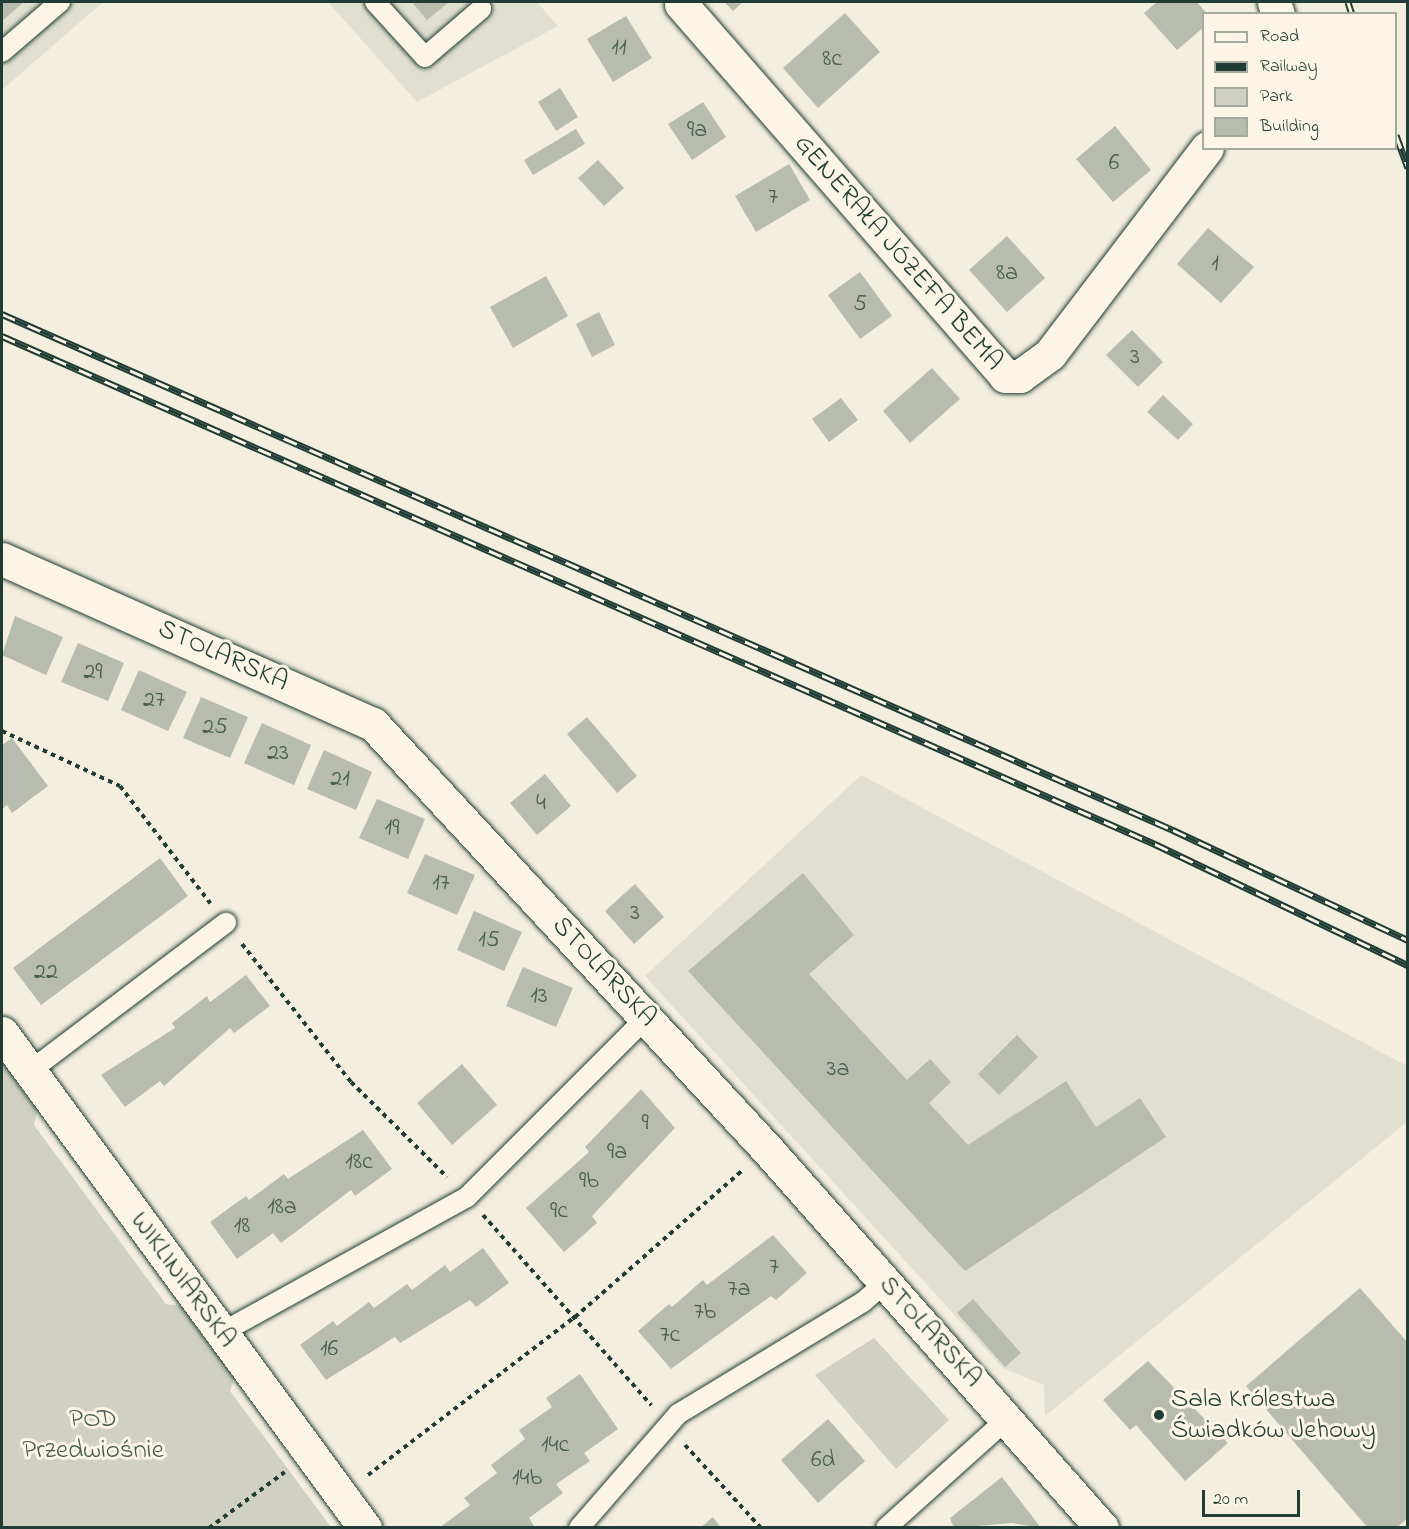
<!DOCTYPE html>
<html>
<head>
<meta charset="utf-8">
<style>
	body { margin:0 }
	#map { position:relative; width:1409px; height:1529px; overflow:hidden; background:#f3eede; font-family:"Indie Flower",sans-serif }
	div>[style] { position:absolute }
	.built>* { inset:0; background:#e1dfd0 }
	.green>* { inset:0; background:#d0d1c2 }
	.building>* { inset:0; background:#b8bcae }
	.path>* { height:4px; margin-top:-2px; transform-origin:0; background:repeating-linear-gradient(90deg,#1f3d34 0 4.5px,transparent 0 9px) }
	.roads { filter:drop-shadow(0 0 2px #1f3d34) drop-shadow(0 0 2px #1f3d34) }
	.service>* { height:20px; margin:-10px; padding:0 10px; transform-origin:10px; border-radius:10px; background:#fcf5e5 }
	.minor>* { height:33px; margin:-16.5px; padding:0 16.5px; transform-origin:16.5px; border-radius:16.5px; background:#fcf5e5 }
	.rail>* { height:7px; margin-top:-3.5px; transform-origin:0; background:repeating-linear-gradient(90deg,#fcf5e5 0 14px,#1f3d34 0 28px); box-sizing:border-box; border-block:2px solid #1f3d34 }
	.dots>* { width:16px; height:16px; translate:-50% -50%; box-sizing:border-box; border:3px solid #fcf5e5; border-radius:50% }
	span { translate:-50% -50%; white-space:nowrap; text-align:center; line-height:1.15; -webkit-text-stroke:6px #fcf5e5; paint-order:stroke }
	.number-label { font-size:24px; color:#455d52 }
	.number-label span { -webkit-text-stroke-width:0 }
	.street-label { font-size:27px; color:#1f3d34 }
	.poi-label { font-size:27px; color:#1f3d34 }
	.left { translate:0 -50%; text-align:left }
	.park-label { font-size:27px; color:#425b50 }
	.frame { position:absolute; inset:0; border:3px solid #1f3d34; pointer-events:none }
	.legend { position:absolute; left:1202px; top:12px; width:195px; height:138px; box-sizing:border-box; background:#fcf5e5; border:2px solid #a4ab9e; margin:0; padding:8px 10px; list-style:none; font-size:18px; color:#1f3d34 }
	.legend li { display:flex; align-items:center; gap:12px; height:30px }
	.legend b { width:30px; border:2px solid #a4ab9e }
	.scale { position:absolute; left:1202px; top:1490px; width:98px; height:27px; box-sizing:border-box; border:3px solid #1f3d34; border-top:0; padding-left:8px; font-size:18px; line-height:21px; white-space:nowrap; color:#1f3d34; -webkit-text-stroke:4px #fcf5e5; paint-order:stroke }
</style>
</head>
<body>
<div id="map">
	<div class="built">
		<div style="clip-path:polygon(2px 2px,103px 2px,2px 90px)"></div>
		<div style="clip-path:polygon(328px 2px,537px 2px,558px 26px,417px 102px)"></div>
		<div style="clip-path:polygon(861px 775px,1407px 1066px,1407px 1122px,1045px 1416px,1044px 1385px,1003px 1368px,645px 976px)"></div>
	</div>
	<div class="green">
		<div style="clip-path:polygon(2px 1059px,38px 1108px,34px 1125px,166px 1304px,184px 1306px,235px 1375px,230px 1391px,331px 1527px,2px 1527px)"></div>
		<div style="clip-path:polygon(874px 1338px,949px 1420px,896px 1469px,815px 1375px)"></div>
	</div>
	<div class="building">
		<div style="clip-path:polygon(2px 2px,24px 2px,2px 21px)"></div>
		<div style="clip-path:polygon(412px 2px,449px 2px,427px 20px)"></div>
		<div style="clip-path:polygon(724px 2px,743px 2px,733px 11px)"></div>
		<div style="clip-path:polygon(1157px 2px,1197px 2px,1207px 14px,1204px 27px,1177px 50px,1144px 13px)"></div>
		<div style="clip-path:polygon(845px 13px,880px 52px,818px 108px,783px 68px)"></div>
		<div style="clip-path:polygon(626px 16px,652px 58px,613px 82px,587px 39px)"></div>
		<div style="clip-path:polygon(560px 88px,578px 117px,556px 131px,538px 102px)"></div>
		<div style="clip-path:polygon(703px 102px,726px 137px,692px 160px,668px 124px)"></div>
		<div style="clip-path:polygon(1115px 126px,1151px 170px,1113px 202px,1076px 159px)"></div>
		<div style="clip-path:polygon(576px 129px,585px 144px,533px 175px,524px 160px)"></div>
		<div style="clip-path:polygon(598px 160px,624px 188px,604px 206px,578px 178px)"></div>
		<div style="clip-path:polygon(789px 164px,810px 200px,756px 232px,735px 196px)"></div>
		<div style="clip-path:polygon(1208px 228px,1254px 267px,1221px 303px,1177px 264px)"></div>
		<div style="clip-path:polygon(1007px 236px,1045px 278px,1007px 312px,969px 270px)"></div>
		<div style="clip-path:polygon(860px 272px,892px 316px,860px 339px,828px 295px)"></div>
		<div style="clip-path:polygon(546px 276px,568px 316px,513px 348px,490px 307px)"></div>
		<div style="clip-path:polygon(599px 312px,615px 345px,592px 357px,576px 324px)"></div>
		<div style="clip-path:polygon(1132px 330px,1163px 362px,1138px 387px,1106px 355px)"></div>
		<div style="clip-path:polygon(932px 368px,960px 399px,910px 443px,883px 411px)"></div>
		<div style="clip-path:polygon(1163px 395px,1193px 424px,1178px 440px,1147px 412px)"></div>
		<div style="clip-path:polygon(841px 398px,858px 420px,829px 442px,812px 419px)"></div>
		<div style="clip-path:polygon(15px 616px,63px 637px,46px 675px,2px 655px)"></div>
		<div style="clip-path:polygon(78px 643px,124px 663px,108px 701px,61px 682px)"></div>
		<div style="clip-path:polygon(139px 670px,187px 692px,168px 731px,121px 710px)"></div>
		<div style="clip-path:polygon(201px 697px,248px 717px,230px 758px,183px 738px)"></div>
		<div style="clip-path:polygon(587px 717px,637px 776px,617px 793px,567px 734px)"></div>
		<div style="clip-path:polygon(262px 723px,311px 745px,294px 785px,244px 763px)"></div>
		<div style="clip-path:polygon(12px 738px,48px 786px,12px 813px,7px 805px,2px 809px,2px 745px)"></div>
		<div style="clip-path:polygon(324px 750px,372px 772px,356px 810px,307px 789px)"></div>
		<div style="clip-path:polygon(545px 774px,571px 806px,537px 835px,510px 803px)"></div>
		<div style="clip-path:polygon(377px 799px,425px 819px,408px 859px,359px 838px)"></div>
		<div style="clip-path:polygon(425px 854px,475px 875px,457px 915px,407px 893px)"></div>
		<div style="clip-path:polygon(160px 858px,188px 896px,41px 1005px,13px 968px)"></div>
		<div style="clip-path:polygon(803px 873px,854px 935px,809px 974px,907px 1080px,930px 1059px,951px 1082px,929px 1103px,968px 1145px,1066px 1081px,1096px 1127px,1140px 1098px,1166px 1137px,965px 1271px,688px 971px)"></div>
		<div style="clip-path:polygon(635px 884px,664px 917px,634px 944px,605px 911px)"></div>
		<div style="clip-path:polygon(474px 911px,522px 932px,504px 971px,457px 950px)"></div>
		<div style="clip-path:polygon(523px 967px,573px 988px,556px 1027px,506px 1006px)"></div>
		<div style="clip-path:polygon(246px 975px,270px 1006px,234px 1033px,230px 1028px,164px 1086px,160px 1081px,125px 1107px,101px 1075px,175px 1028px,172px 1023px,207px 996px,210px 1002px)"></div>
		<div style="clip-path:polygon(1017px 1035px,1038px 1057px,999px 1095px,978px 1074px)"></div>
		<div style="clip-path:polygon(462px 1064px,497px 1105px,452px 1145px,417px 1103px)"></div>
		<div style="clip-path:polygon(641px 1089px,675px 1128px,592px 1216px,597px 1223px,564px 1252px,526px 1208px,589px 1152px,585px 1147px)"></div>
		<div style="clip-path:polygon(363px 1130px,392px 1169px,355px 1196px,351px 1190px,281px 1243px,273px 1233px,237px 1259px,210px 1222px,246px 1196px,249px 1200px,284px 1174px,288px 1179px)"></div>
		<div style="clip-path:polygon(773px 1235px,807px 1273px,776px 1300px,771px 1296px,671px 1369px,638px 1331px,669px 1304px,672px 1307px,703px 1280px,707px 1285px)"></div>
		<div style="clip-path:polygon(483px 1248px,509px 1283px,476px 1307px,470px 1300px,400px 1343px,395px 1337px,326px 1380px,300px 1345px,333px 1321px,337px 1326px,369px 1302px,374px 1308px,407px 1284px,412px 1290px,445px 1265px,450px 1272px)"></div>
		<div style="clip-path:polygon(1360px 1288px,1408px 1343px,1408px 1518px,1396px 1528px,1368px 1528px,1246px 1386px)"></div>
		<div style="clip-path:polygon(973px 1299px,1021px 1353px,1005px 1367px,957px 1313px)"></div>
		<div style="clip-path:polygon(1148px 1361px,1228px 1443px,1185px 1481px,1136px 1425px,1130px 1430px,1103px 1400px)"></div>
		<div style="clip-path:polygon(580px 1374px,618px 1429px,584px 1453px,590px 1461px,556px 1484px,563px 1493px,529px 1518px,534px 1526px,439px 1528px,470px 1505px,464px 1498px,497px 1473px,491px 1465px,525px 1439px,519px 1430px,552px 1407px,546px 1398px)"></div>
		<div style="clip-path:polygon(828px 1419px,865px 1461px,818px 1503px,781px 1460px)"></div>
		<div style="clip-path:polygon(1002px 1477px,1041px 1528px,1012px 1523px,954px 1528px,950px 1518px)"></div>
		<div style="clip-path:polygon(713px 1517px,721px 1528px,700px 1528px)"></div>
	</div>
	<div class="path">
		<div style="left:2px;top:731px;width:130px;rotate:25deg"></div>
		<div style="left:120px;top:786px;width:148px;rotate:52.4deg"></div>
		<div style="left:242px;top:944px;width:176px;rotate:51.7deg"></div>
		<div style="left:351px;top:1082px;width:135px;rotate:44.7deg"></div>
		<div style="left:483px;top:1215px;width:254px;rotate:48.5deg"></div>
		<div style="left:685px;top:1445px;width:113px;rotate:47.5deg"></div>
		<div style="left:368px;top:1475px;width:260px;rotate:-37.4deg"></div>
		<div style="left:575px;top:1317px;width:223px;rotate:-41.2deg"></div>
		<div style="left:209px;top:1528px;width:94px;rotate:-36.4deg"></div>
	</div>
	<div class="roads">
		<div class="service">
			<div style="left:375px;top:2px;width:74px;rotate:47.7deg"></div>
			<div style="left:425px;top:57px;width:74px;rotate:-40.6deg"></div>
			<div style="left:2px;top:52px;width:77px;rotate:-40.8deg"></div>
			<div style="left:30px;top:1071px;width:246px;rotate:-37.1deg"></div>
			<div style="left:221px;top:1333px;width:281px;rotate:-28.9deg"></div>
			<div style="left:467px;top:1197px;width:255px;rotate:-45deg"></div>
			<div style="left:579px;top:1528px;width:151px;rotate:-49deg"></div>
			<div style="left:678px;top:1414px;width:216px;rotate:-31.2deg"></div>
			<div style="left:863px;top:1302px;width:30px;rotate:-41deg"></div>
			<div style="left:886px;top:1528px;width:163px;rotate:-42deg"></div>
		</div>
		<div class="minor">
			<div style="left:1274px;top:2px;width:13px;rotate:72deg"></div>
			<div style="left:681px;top:4px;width:493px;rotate:48.9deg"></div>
			<div style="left:1005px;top:376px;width:15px"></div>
			<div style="left:1020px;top:376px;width:37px;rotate:-36deg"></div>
			<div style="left:1050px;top:354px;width:259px;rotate:-52.7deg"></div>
			<div style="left:2px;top:559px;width:406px;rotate:24deg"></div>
			<div style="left:373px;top:724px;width:580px;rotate:47.17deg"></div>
			<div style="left:767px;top:1149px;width:506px;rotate:48.53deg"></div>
			<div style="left:2px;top:1033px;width:614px;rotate:53.75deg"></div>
		</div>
	</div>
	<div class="rail">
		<div style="left:1348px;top:2px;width:13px;rotate:72deg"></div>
		<div style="left:1396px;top:135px;width:35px;rotate:70deg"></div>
		<div style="left:2px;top:314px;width:1280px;rotate:23.78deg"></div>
		<div style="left:1173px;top:830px;width:259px;rotate:25.1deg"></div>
		<div style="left:2px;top:336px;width:1260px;rotate:23.78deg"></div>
		<div style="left:1155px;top:844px;width:280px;rotate:25.6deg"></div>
	</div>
	<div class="dots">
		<div style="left:1159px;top:1415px;background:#1f3d34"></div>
	</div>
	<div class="number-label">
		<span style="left:619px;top:49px">11</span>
		<span style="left:832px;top:60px">8c</span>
		<span style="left:697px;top:131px">9a</span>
		<span style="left:1114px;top:164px">6</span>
		<span style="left:773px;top:198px">7</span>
		<span style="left:1215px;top:265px">1</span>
		<span style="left:1007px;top:274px">8a</span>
		<span style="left:860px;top:305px">5</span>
		<span style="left:1135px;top:358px">3</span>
		<span style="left:93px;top:673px">29</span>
		<span style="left:154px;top:701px">27</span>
		<span style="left:215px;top:728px">25</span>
		<span style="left:278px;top:754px">23</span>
		<span style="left:340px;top:780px">21</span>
		<span style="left:541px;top:804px">4</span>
		<span style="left:392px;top:829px">19</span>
		<span style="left:441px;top:884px">17</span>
		<span style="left:635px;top:914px">3</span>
		<span style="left:489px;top:941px">15</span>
		<span style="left:46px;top:973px">22</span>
		<span style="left:539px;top:997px">13</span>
		<span style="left:838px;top:1070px">3a</span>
		<span style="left:645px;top:1124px">9</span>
		<span style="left:617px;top:1153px">9a</span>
		<span style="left:359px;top:1163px">18c</span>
		<span style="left:589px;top:1182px">9b</span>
		<span style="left:282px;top:1208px">18a</span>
		<span style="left:559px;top:1212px">9c</span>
		<span style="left:242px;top:1227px">18</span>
		<span style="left:774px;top:1268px">7</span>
		<span style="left:739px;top:1290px">7a</span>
		<span style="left:705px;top:1313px">7b</span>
		<span style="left:670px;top:1336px">7c</span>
		<span style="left:329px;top:1350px">16</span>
		<span style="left:555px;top:1446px">14c</span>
		<span style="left:823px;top:1461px">6d</span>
		<span style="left:527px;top:1479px">14b</span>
	</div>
	<div class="street-label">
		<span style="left:898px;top:253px;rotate:49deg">GENERAŁA JÓZEFA BEMA</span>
		<span style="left:223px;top:656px;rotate:24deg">STOLARSKA</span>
		<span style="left:604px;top:972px;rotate:47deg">STOLARSKA</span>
		<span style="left:183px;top:1280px;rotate:54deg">WIKLINIARSKA</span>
		<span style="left:930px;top:1332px;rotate:48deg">STOLARSKA</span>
	</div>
	<div class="poi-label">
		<span class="left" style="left:1171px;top:1415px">Sala Królestwa<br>Świadków Jehowy</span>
	</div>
	<div class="park-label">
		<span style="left:93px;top:1435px">POD<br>Przedwiośnie</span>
	</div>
	<div class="frame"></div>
	<ul class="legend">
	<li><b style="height:8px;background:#fcf5e5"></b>Road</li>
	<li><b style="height:8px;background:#1f3d34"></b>Railway</li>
	<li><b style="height:16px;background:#d0d1c2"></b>Park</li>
	<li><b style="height:16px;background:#b8bcae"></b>Building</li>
	</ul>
	<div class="scale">20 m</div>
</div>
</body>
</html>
